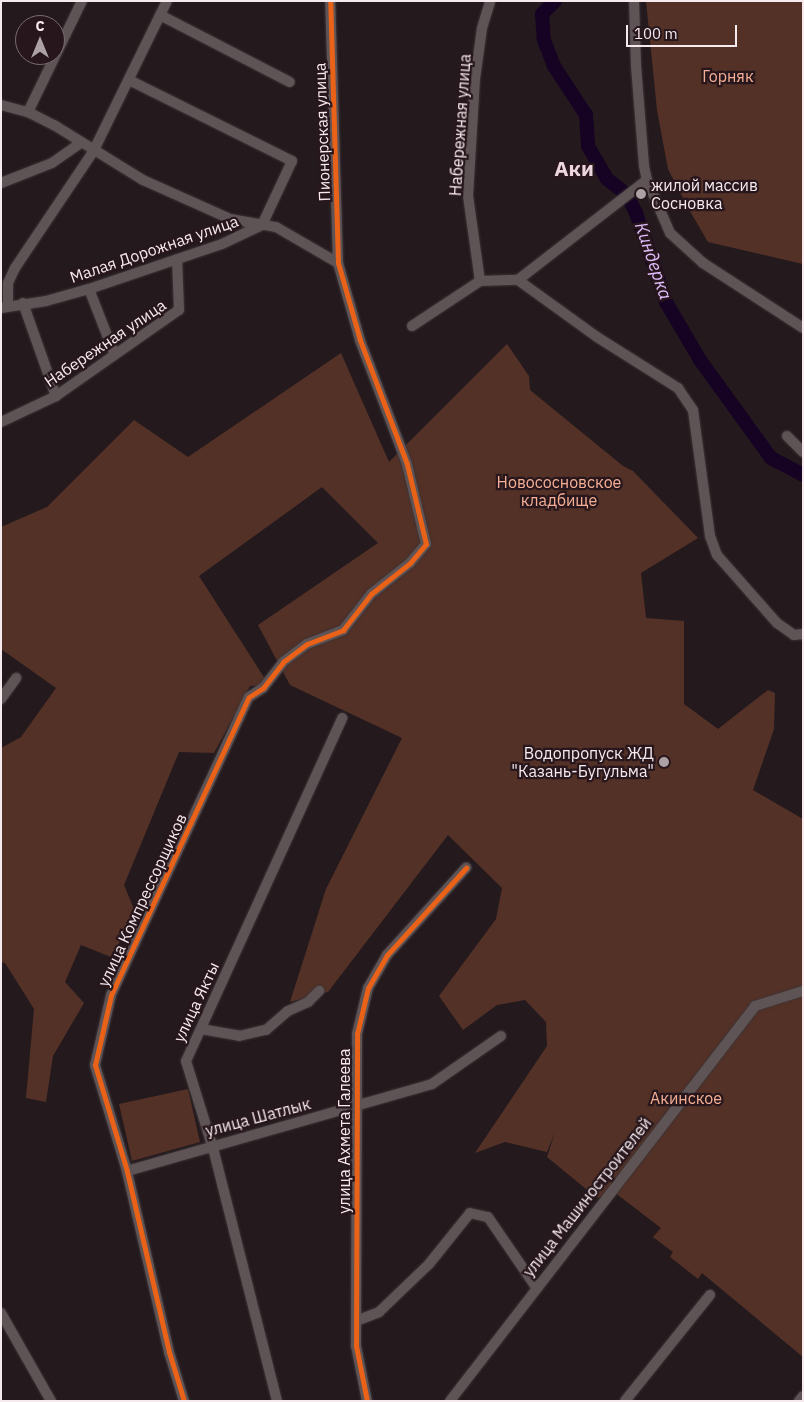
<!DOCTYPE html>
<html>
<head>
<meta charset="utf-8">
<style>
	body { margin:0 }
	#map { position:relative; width:804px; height:1402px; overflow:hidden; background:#241a1e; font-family:"IBM Plex Sans",sans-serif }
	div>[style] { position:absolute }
	.green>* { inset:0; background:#543126 }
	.river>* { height:14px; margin:-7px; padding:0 7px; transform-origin:7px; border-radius:7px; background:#160223 }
	.roads { filter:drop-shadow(0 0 1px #3c3437) drop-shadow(0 0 1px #3c3437) }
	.minor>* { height:10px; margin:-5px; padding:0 5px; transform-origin:5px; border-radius:5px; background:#5f5455 }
	.cycleway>* { height:5px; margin:-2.5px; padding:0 2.5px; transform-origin:2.5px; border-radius:2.5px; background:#ea6118 }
	.dots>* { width:14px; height:14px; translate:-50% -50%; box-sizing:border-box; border:2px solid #27171d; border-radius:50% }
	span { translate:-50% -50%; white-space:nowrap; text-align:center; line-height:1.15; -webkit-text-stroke:4.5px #27171d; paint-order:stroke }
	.park-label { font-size:16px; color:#f6af95 }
	.street-label { font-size:16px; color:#f6eaee }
	.poi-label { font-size:16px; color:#f6eaee }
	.left { translate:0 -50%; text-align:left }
	.right { translate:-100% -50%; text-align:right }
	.water-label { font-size:18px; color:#dfbdfb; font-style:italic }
	.district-label { font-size:21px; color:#edd6de; font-weight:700 }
	.frame { position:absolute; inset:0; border:2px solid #f6eaee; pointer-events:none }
	.north { position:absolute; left:15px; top:15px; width:50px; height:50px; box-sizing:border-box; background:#27171d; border:1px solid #7a6b71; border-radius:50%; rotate:0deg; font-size:14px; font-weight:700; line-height:20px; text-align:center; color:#f6eaee }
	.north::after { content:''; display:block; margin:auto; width:18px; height:22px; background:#aca1a5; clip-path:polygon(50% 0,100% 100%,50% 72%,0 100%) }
	.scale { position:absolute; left:626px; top:25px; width:111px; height:22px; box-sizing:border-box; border:2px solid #f6eaee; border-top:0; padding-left:6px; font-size:15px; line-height:18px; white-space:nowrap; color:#f6eaee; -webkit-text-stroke:4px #27171d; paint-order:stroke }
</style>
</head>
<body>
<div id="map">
	<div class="green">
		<div style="clip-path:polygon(646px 1px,803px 1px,803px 264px,708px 242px,687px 206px,668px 169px,657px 110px)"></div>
		<div style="clip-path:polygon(507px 344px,529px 376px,530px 390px,623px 466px,633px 471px,698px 538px,641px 573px,646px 618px,684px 621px,684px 704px,718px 729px,768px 690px,775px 693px,774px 729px,753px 790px,803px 819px,803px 1357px,702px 1273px,698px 1279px,670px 1257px,673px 1252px,653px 1237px,661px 1228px,614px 1192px,597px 1198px,547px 1157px,555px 1132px,547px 1152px,505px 1142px,475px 1153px,547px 1046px,546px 1022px,525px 1000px,497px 1005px,463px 1030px,439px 996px,496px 919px,502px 888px,448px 835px,328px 992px,290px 1002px,326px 889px,402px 738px,290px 685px,258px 625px,378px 543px,322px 487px,199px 576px,269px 685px,250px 686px,214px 753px,179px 752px,124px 885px,136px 914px,111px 957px,81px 945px,65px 982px,84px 1003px,53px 1056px,46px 1102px,26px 1098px,34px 1009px,5px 963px,1px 962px,1px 748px,21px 737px,56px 688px,1px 649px,1px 527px,47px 507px,134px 420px,188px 457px,341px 353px,389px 462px)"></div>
		<div style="clip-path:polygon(188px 1089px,200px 1142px,132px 1161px,119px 1104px)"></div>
	</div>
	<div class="river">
		<div style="left:555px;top:1px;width:18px;rotate:135deg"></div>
		<div style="left:542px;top:14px;width:26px;rotate:86deg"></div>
		<div style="left:544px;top:40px;width:28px;rotate:69deg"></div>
		<div style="left:554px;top:66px;width:59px;rotate:56.9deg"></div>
		<div style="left:586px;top:115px;width:31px;rotate:86deg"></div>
		<div style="left:588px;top:146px;width:38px;rotate:60deg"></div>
		<div style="left:607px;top:179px;width:24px;rotate:38deg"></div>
		<div style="left:626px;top:194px;width:21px;rotate:62deg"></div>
		<div style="left:636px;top:213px;width:94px;rotate:71.4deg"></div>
		<div style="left:666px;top:302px;width:67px;rotate:59.6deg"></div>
		<div style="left:700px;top:360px;width:121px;rotate:54.1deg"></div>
		<div style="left:771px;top:458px;width:36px;rotate:28deg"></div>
	</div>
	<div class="roads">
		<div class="minor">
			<div style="left:634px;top:1px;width:65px;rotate:88.2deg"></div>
			<div style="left:636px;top:66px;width:100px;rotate:85.4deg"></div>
			<div style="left:644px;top:166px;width:14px;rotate:78deg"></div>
			<div style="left:647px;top:180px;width:58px;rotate:66.5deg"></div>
			<div style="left:670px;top:233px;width:45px;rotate:42.3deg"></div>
			<div style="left:703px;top:263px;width:119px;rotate:33deg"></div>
			<div style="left:160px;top:15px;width:146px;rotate:27.3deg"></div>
			<div style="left:129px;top:80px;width:182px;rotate:26.4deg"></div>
			<div style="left:292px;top:161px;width:71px;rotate:115.1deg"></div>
			<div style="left:1px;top:105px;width:28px;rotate:15deg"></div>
			<div style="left:28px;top:112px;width:29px;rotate:27deg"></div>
			<div style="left:54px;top:125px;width:105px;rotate:31.7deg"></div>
			<div style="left:143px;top:180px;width:95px;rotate:24.1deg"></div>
			<div style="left:230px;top:219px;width:47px;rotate:9.9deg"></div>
			<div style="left:276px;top:227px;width:72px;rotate:30.1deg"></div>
			<div style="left:28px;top:112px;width:123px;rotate:-64.1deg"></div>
			<div style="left:1px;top:183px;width:55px;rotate:-21.4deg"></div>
			<div style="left:52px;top:163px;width:35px;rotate:-35deg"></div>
			<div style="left:518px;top:280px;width:97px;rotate:35.8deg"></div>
			<div style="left:597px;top:337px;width:96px;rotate:32.2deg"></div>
			<div style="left:678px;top:388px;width:27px;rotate:56deg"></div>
			<div style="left:693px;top:410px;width:127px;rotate:82.3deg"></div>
			<div style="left:710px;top:536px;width:20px;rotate:70deg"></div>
			<div style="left:717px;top:555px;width:91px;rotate:48.6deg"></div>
			<div style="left:777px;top:623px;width:21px;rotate:35deg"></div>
			<div style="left:794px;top:635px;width:9px;rotate:-6deg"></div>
			<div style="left:480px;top:281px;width:86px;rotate:-98deg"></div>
			<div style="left:468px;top:196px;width:117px;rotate:-86.6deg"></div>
			<div style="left:475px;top:79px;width:51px;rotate:-82.2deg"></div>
			<div style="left:482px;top:28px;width:28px;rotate:-73deg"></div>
			<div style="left:89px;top:289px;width:69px;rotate:68.7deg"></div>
			<div style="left:23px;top:303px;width:99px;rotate:70.5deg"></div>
			<div style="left:8px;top:305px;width:22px;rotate:-90deg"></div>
			<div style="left:8px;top:283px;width:17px;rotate:-65deg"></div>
			<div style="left:15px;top:268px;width:140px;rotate:-56.1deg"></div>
			<div style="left:93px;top:152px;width:168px;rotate:-63.9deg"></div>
			<div style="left:1px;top:308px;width:46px;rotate:-8.8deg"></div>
			<div style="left:46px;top:301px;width:45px;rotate:-15.6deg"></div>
			<div style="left:89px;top:289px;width:140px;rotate:-18.7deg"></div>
			<div style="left:222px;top:244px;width:44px;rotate:-25.4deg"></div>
			<div style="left:412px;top:326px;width:82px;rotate:-33.5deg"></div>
			<div style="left:480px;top:281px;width:38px;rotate:-2deg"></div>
			<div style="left:518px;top:280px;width:163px;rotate:-37.8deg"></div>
			<div style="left:1px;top:422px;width:61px;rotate:-25.3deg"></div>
			<div style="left:56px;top:396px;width:150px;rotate:-35deg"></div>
			<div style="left:179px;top:310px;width:51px;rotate:-92.2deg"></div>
			<div style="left:787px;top:436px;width:23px;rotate:45deg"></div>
			<div style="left:1px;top:699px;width:26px;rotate:-54deg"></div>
			<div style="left:201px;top:1029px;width:39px;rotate:10deg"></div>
			<div style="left:239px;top:1036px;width:28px;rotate:-13deg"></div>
			<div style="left:266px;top:1030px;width:29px;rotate:-41deg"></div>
			<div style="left:288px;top:1011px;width:22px;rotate:-24deg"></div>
			<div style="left:308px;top:1002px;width:16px;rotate:-45deg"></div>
			<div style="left:127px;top:1171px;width:317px;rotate:-15.9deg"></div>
			<div style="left:432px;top:1084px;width:84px;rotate:-34.8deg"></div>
			<div style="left:1px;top:1313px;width:101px;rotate:60.4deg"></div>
			<div style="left:356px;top:1321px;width:25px;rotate:-21deg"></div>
			<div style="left:379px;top:1312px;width:69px;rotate:-43.8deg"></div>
			<div style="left:429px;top:1264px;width:65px;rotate:-51.2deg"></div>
			<div style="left:470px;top:1213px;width:18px;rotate:13deg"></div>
			<div style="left:488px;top:1217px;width:85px;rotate:55.6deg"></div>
			<div style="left:184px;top:1401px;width:51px;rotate:-107deg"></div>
			<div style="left:169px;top:1352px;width:186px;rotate:-103.1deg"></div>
			<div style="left:127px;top:1171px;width:111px;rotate:-106.8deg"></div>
			<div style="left:95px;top:1065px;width:72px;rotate:-77.1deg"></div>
			<div style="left:111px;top:995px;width:328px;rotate:-65.2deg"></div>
			<div style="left:249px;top:697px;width:17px;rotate:-33deg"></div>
			<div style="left:263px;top:688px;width:33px;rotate:-52deg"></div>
			<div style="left:283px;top:662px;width:30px;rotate:-37deg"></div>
			<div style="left:307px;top:644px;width:39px;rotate:-21deg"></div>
			<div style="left:343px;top:630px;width:46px;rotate:-52.1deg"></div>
			<div style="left:371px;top:594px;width:50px;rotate:-38.5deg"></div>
			<div style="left:410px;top:563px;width:25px;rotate:-50deg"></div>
			<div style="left:426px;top:544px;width:82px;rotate:-103.4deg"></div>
			<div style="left:407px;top:464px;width:133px;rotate:-110.8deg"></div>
			<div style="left:360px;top:340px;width:80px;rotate:-105.9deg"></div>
			<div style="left:338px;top:263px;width:262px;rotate:-91.7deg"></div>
			<div style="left:277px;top:1401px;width:264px;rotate:-104.2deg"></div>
			<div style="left:212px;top:1145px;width:88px;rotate:-107.2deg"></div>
			<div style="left:186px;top:1061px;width:377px;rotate:-65.5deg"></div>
			<div style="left:367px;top:1401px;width:56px;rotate:-101.3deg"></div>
			<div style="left:356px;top:1346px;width:312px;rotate:-89.8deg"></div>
			<div style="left:357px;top:1034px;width:47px;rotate:-76.6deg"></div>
			<div style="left:368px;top:988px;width:38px;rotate:-60deg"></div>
			<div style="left:387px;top:955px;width:118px;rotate:-47.8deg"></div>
			<div style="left:450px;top:1401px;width:499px;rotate:-52.3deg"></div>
			<div style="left:755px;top:1006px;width:50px;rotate:-17.4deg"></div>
			<div style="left:625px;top:1401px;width:136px;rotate:-51.3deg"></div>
			<div style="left:799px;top:1401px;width:6px;rotate:-51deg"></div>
		</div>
	</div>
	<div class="cycleway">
		<div style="left:184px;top:1401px;width:51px;rotate:-107deg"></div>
		<div style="left:169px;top:1352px;width:186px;rotate:-103.1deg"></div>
		<div style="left:127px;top:1171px;width:111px;rotate:-106.8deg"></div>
		<div style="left:95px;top:1065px;width:72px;rotate:-77.1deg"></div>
		<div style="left:111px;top:995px;width:328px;rotate:-65.2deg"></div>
		<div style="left:249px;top:697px;width:17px;rotate:-33deg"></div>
		<div style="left:263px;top:688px;width:33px;rotate:-52deg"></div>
		<div style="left:283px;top:662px;width:30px;rotate:-37deg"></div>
		<div style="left:307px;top:644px;width:39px;rotate:-21deg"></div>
		<div style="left:343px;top:630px;width:46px;rotate:-52.1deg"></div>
		<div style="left:371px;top:594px;width:50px;rotate:-38.5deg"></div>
		<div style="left:410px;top:563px;width:25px;rotate:-50deg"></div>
		<div style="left:426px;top:544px;width:82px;rotate:-103.4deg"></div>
		<div style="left:407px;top:464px;width:133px;rotate:-110.8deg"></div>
		<div style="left:360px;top:340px;width:80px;rotate:-105.9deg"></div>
		<div style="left:338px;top:263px;width:262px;rotate:-91.7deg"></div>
		<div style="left:367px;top:1401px;width:56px;rotate:-101.3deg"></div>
		<div style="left:356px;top:1346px;width:312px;rotate:-89.8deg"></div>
		<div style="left:357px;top:1034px;width:47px;rotate:-76.6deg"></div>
		<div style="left:368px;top:988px;width:38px;rotate:-60deg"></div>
		<div style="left:387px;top:955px;width:118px;rotate:-47.8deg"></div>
	</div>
	<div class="dots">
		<div style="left:641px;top:194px;background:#aca1a5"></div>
		<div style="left:664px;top:762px;background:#aca1a5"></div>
	</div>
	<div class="park-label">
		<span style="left:728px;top:76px">Горняк</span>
		<span style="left:559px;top:491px">Новососновское<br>кладбище</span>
		<span style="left:686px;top:1098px">Акинское</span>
	</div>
	<div class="street-label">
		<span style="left:460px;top:125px;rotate:-86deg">Набережная улица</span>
		<span style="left:322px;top:132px;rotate:-92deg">Пионерская улица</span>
		<span style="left:154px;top:249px;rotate:-19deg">Малая Дорожная улица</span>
		<span style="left:105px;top:343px;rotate:-34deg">Набережная улица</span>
		<span style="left:142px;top:900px;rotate:-65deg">улица Компрессорщиков</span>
		<span style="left:196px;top:1002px;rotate:-65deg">улица Якты</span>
		<span style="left:258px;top:1117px;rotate:-15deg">улица Шатлык</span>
		<span style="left:344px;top:1131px;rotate:-90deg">улица Ахмета Галеева</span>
		<span style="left:587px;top:1197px;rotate:-52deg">улица Машиностроителей</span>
	</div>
	<div class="poi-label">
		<span class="left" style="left:651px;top:194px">жилой массив<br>Сосновка</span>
		<span class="right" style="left:654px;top:762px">Водопропуск ЖД<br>"Казань-Бугульма"</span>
	</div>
	<div class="water-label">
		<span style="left:653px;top:261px;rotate:71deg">Киндерка</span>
	</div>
	<div class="district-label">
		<span style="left:574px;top:168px">Аки</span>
	</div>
	<div class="frame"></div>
	<div class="north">С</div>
	<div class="scale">100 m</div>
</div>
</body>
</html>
